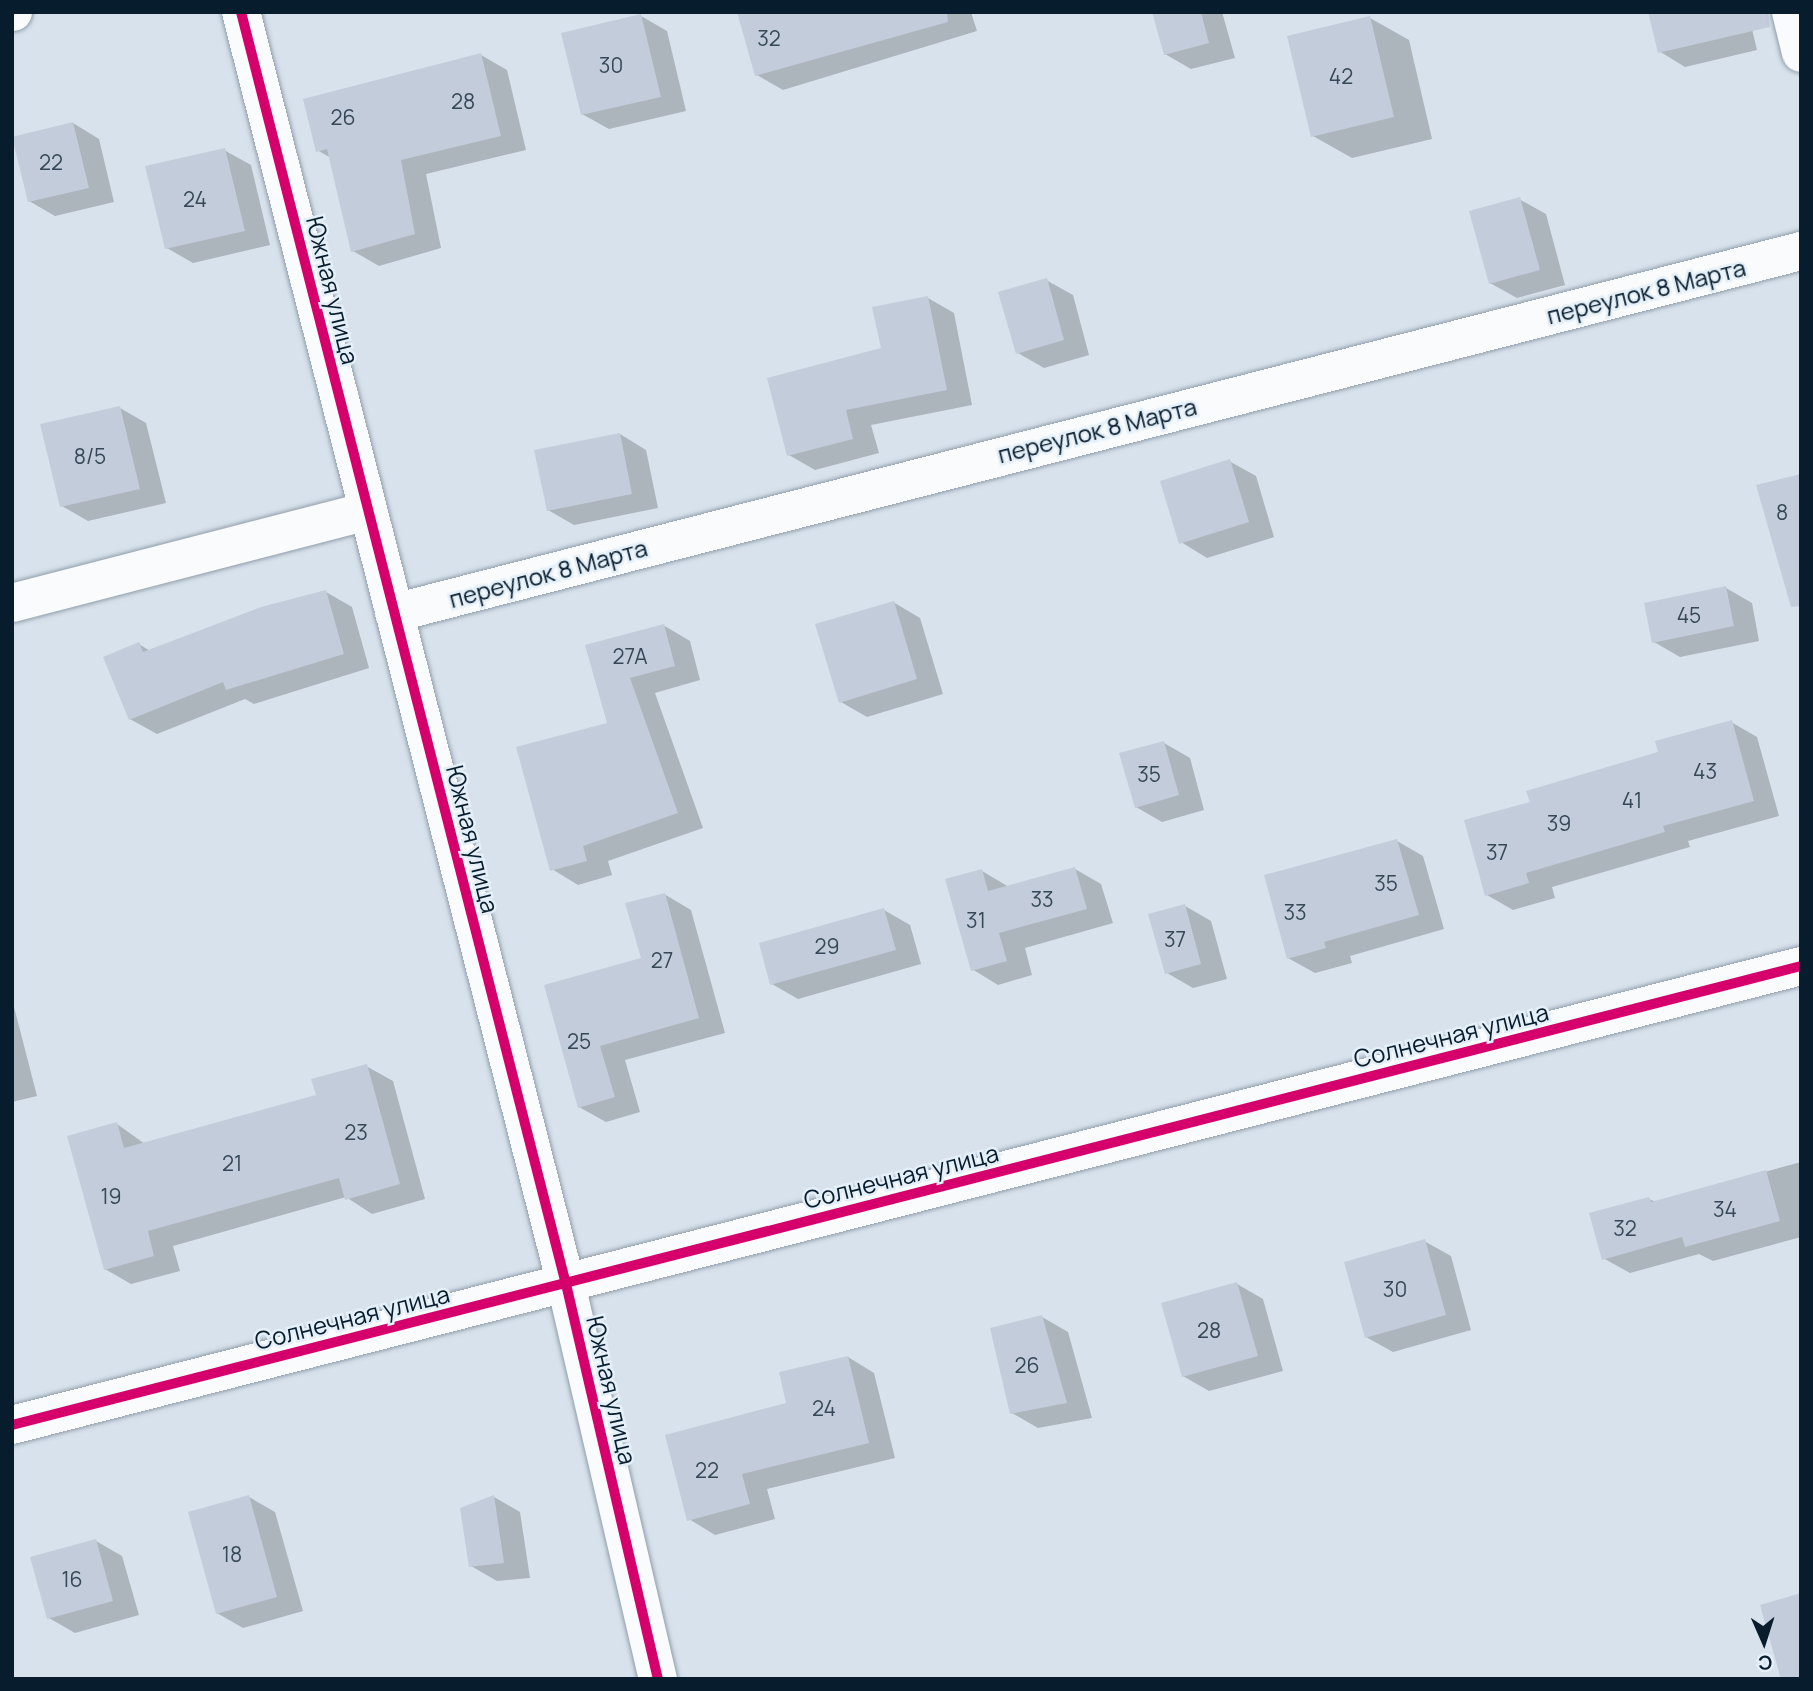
<!DOCTYPE html>
<html>
<head>
<meta charset="utf-8">
<style>
	body { margin:0 }
	#map { position:relative; width:1813px; height:1691px; overflow:hidden; background:#d7e2ec; font-family:Manrope,sans-serif }
	div>[style] { position:absolute }
	.shadow>* { inset:0; background:#0003 }
	.building>* { inset:0; background:#c2ccdb }
	.roads { filter:drop-shadow(0 0 2px #909eaa) drop-shadow(0 0 2px #909eaa) }
	.minor>* { height:38px; margin:-19px; padding:0 19px; transform-origin:19px; border-radius:19px; background:#f9fbfc }
	.cycleway>* { height:10px; margin:-5px; padding:0 5px; transform-origin:5px; border-radius:5px; background:#d6006c }
	span { translate:-50% -50%; white-space:nowrap; text-align:center; line-height:1.15; -webkit-text-stroke:5px #e4eff8; paint-order:stroke }
	.number-label { font-size:21px; color:#364858 }
	.number-label span { -webkit-text-stroke-width:0 }
	.street-label { font-size:24px; color:#071c2c }
	.frame { position:absolute; inset:0; border:14px solid #071c2c; pointer-events:none }
	.north { position:absolute; left:1729px; top:1607px; width:70px; height:70px; -webkit-text-stroke:5px #e4eff8; paint-order:stroke; rotate:177deg; font-size:19px; font-weight:700; line-height:28px; text-align:center; color:#071c2c }
	.north::after { content:''; display:block; margin:auto; width:24px; height:32px; background:#071c2c; clip-path:polygon(50% 0,100% 100%,50% 72%,0 100%) }
</style>
</head>
<body>
<div id="map">
	<div class="shadow">
		<div style="clip-path:polygon(739px 12px,971px 12px,977px 31px,783px 90px,757px 75px)"></div>
		<div style="clip-path:polygon(1154px 12px,1222px 12px,1235px 58px,1191px 69px,1165px 54px)"></div>
		<div style="clip-path:polygon(1748px 12px,1757px 50px,1685px 67px,1659px 51px)"></div>
		<div style="clip-path:polygon(641px 16px,667px 31px,686px 111px,609px 129px,582px 114px)"></div>
		<div style="clip-path:polygon(1370px 18px,1409px 40px,1432px 139px,1352px 158px,1313px 136px)"></div>
		<div style="clip-path:polygon(481px 55px,507px 70px,526px 150px,426px 174px,441px 248px,379px 266px,353px 251px,331px 158px,317px 150px)"></div>
		<div style="clip-path:polygon(73px 123px,99px 139px,114px 202px,55px 216px,29px 201px)"></div>
		<div style="clip-path:polygon(224px 150px,251px 165px,270px 245px,193px 263px,167px 248px)"></div>
		<div style="clip-path:polygon(1519px 199px,1546px 214px,1565px 285px,1517px 298px,1490px 283px)"></div>
		<div style="clip-path:polygon(1046px 280px,1073px 295px,1089px 355px,1044px 368px,1018px 353px)"></div>
		<div style="clip-path:polygon(928px 298px,954px 313px,972px 405px,871px 425px,879px 453px,815px 470px,789px 455px)"></div>
		<div style="clip-path:polygon(120px 408px,146px 423px,166px 503px,88px 521px,62px 506px)"></div>
		<div style="clip-path:polygon(620px 434px,646px 450px,658px 508px,574px 525px,548px 510px)"></div>
		<div style="clip-path:polygon(1229px 461px,1256px 476px,1274px 537px,1207px 558px,1181px 542px)"></div>
		<div style="clip-path:polygon(1726px 588px,1752px 603px,1759px 641px,1680px 657px,1654px 642px)"></div>
		<div style="clip-path:polygon(326px 592px,352px 607px,369px 668px,254px 704px,245px 699px,157px 734px,130px 719px,139px 644px,150px 651px)"></div>
		<div style="clip-path:polygon(893px 602px,920px 618px,943px 694px,867px 717px,841px 702px)"></div>
		<div style="clip-path:polygon(663px 625px,690px 641px,700px 680px,655px 693px,703px 828px,608px 861px,612px 875px,578px 885px,552px 869px,609px 724px,587px 647px)"></div>
		<div style="clip-path:polygon(1731px 722px,1757px 737px,1779px 816px,1688px 841px,1690px 847px,1552px 887px,1555px 898px,1513px 910px,1487px 895px,1532px 804px)"></div>
		<div style="clip-path:polygon(1164px 743px,1190px 758px,1204px 810px,1162px 822px,1136px 807px)"></div>
		<div style="clip-path:polygon(1397px 841px,1423px 856px,1444px 929px,1350px 956px,1352px 963px,1315px 973px,1288px 958px)"></div>
		<div style="clip-path:polygon(1075px 869px,1101px 884px,1113px 923px,1025px 948px,1032px 975px,998px 985px,972px 969px,982px 871px,1009px 887px)"></div>
		<div style="clip-path:polygon(664px 894px,691px 910px,725px 1033px,625px 1060px,640px 1112px,606px 1122px,579px 1107px,546px 986px,643px 960px)"></div>
		<div style="clip-path:polygon(1185px 906px,1211px 921px,1227px 979px,1193px 988px,1167px 973px)"></div>
		<div style="clip-path:polygon(884px 910px,910px 925px,921px 964px,798px 999px,772px 984px)"></div>
		<div style="clip-path:polygon(12px 999px,37px 1096px,12px 1102px)"></div>
		<div style="clip-path:polygon(366px 1066px,393px 1081px,425px 1199px,372px 1214px,346px 1197px,173px 1246px,180px 1271px,131px 1284px,105px 1269px,117px 1124px,145px 1144px,318px 1096px)"></div>
		<div style="clip-path:polygon(1801px 1162px,1801px 1237px,1713px 1261px,1699px 1254px,1630px 1273px,1603px 1258px,1649px 1199px,1656px 1202px)"></div>
		<div style="clip-path:polygon(1424px 1241px,1451px 1256px,1471px 1330px,1393px 1352px,1366px 1337px)"></div>
		<div style="clip-path:polygon(1237px 1284px,1263px 1299px,1283px 1371px,1209px 1391px,1183px 1376px)"></div>
		<div style="clip-path:polygon(1042px 1317px,1068px 1332px,1092px 1418px,1038px 1428px,1012px 1413px)"></div>
		<div style="clip-path:polygon(848px 1357px,874px 1373px,895px 1458px,767px 1489px,775px 1519px,715px 1535px,689px 1519px,788px 1404px)"></div>
		<div style="clip-path:polygon(249px 1497px,275px 1512px,303px 1611px,243px 1628px,217px 1613px)"></div>
		<div style="clip-path:polygon(494px 1497px,520px 1512px,530px 1578px,497px 1581px,471px 1566px)"></div>
		<div style="clip-path:polygon(96px 1541px,122px 1556px,139px 1615px,75px 1633px,49px 1618px)"></div>
	</div>
	<div class="building">
		<div style="clip-path:polygon(737px 12px,947px 12px,948px 22px,755px 76px)"></div>
		<div style="clip-path:polygon(1152px 12px,1201px 12px,1209px 43px,1164px 55px)"></div>
		<div style="clip-path:polygon(1648px 12px,1768px 12px,1770px 27px,1658px 53px)"></div>
		<div style="clip-path:polygon(641px 14px,661px 97px,581px 115px,561px 33px)"></div>
		<div style="clip-path:polygon(1370px 16px,1394px 117px,1311px 137px,1287px 36px)"></div>
		<div style="clip-path:polygon(481px 53px,501px 136px,401px 160px,415px 234px,351px 252px,327px 149px,316px 152px,303px 99px)"></div>
		<div style="clip-path:polygon(73px 122px,89px 188px,28px 202px,12px 137px)"></div>
		<div style="clip-path:polygon(225px 148px,245px 231px,165px 249px,145px 166px)"></div>
		<div style="clip-path:polygon(1520px 197px,1540px 270px,1489px 284px,1469px 211px)"></div>
		<div style="clip-path:polygon(1047px 278px,1064px 340px,1016px 354px,998px 292px)"></div>
		<div style="clip-path:polygon(928px 296px,947px 390px,846px 410px,853px 439px,787px 456px,767px 378px,881px 348px,872px 307px)"></div>
		<div style="clip-path:polygon(120px 406px,140px 489px,60px 507px,40px 424px)"></div>
		<div style="clip-path:polygon(620px 433px,632px 494px,547px 511px,534px 450px)"></div>
		<div style="clip-path:polygon(1230px 459px,1249px 522px,1179px 544px,1160px 481px)"></div>
		<div style="clip-path:polygon(1801px 474px,1801px 606px,1791px 607px,1756px 485px)"></div>
		<div style="clip-path:polygon(1726px 586px,1734px 626px,1652px 643px,1644px 603px)"></div>
		<div style="clip-path:polygon(326px 590px,344px 654px,226px 690px,223px 682px,129px 720px,103px 657px,139px 642px,143px 652px,261px 607px)"></div>
		<div style="clip-path:polygon(894px 601px,917px 679px,839px 703px,815px 624px)"></div>
		<div style="clip-path:polygon(664px 624px,675px 666px,630px 678px,678px 813px,583px 846px,587px 861px,550px 871px,516px 747px,607px 723px,585px 645px)"></div>
		<div style="clip-path:polygon(1732px 720px,1754px 801px,1663px 826px,1665px 832px,1526px 873px,1529px 883px,1485px 896px,1464px 820px,1530px 802px,1526px 791px,1658px 752px,1655px 741px)"></div>
		<div style="clip-path:polygon(1164px 741px,1179px 795px,1135px 808px,1119px 753px)"></div>
		<div style="clip-path:polygon(1397px 839px,1419px 915px,1324px 942px,1326px 948px,1287px 959px,1264px 875px)"></div>
		<div style="clip-path:polygon(1075px 867px,1087px 909px,999px 933px,1007px 961px,971px 971px,945px 879px,982px 869px,988px 891px)"></div>
		<div style="clip-path:polygon(665px 893px,699px 1018px,600px 1046px,615px 1097px,578px 1108px,544px 985px,641px 958px,625px 903px)"></div>
		<div style="clip-path:polygon(1185px 904px,1201px 964px,1165px 974px,1148px 914px)"></div>
		<div style="clip-path:polygon(884px 908px,896px 950px,770px 985px,759px 943px)"></div>
		<div style="clip-path:polygon(367px 1064px,400px 1184px,345px 1200px,339px 1178px,148px 1231px,154px 1256px,104px 1270px,67px 1136px,117px 1122px,124px 1148px,316px 1095px,311px 1079px)"></div>
		<div style="clip-path:polygon(1766px 1170px,1780px 1221px,1685px 1247px,1682px 1237px,1602px 1260px,1589px 1213px,1649px 1197px,1651px 1202px)"></div>
		<div style="clip-path:polygon(1425px 1239px,1446px 1315px,1365px 1338px,1344px 1262px)"></div>
		<div style="clip-path:polygon(1237px 1282px,1258px 1356px,1182px 1377px,1161px 1303px)"></div>
		<div style="clip-path:polygon(1042px 1315px,1067px 1403px,1010px 1414px,990px 1328px)"></div>
		<div style="clip-path:polygon(848px 1356px,869px 1443px,742px 1474px,750px 1504px,687px 1521px,665px 1435px,786px 1403px,779px 1372px)"></div>
		<div style="clip-path:polygon(249px 1495px,277px 1597px,216px 1614px,188px 1512px)"></div>
		<div style="clip-path:polygon(494px 1495px,504px 1563px,469px 1567px,460px 1508px)"></div>
		<div style="clip-path:polygon(96px 1539px,113px 1601px,47px 1619px,30px 1557px)"></div>
		<div style="clip-path:polygon(1801px 1593px,1801px 1679px,1781px 1679px,1760px 1605px)"></div>
	</div>
	<div class="roads">
		<div class="minor">
			<div style="left:12px;top:12px;width:1px"></div>
			<div style="left:241px;top:12px;width:1313px;rotate:75.67deg"></div>
			<div style="left:566px;top:1284px;width:406px;rotate:76.9deg"></div>
			<div style="left:1791px;top:12px;width:42px;rotate:76.3deg"></div>
			<div style="left:12px;top:603px;width:367px;rotate:-14.5deg"></div>
			<div style="left:394px;top:613px;width:1453px;rotate:-14.43deg"></div>
			<div style="left:12px;top:1425px;width:1847px;rotate:-14.39deg"></div>
		</div>
	</div>
	<div class="cycleway">
		<div style="left:241px;top:12px;width:1313px;rotate:75.67deg"></div>
		<div style="left:566px;top:1284px;width:406px;rotate:76.9deg"></div>
		<div style="left:12px;top:1425px;width:1847px;rotate:-14.39deg"></div>
	</div>
	<div class="number-label">
		<span style="left:769px;top:38px">32</span>
		<span style="left:611px;top:65px">30</span>
		<span style="left:1341px;top:76px">42</span>
		<span style="left:463px;top:101px">28</span>
		<span style="left:343px;top:117px">26</span>
		<span style="left:51px;top:162px">22</span>
		<span style="left:195px;top:199px">24</span>
		<span style="left:90px;top:456px">8/5</span>
		<span style="left:1782px;top:512px">8</span>
		<span style="left:1689px;top:615px">45</span>
		<span style="left:630px;top:656px">27А</span>
		<span style="left:1705px;top:771px">43</span>
		<span style="left:1149px;top:774px">35</span>
		<span style="left:1632px;top:800px">41</span>
		<span style="left:1559px;top:823px">39</span>
		<span style="left:1497px;top:852px">37</span>
		<span style="left:1386px;top:883px">35</span>
		<span style="left:1042px;top:899px">33</span>
		<span style="left:1295px;top:912px">33</span>
		<span style="left:976px;top:920px">31</span>
		<span style="left:1175px;top:939px">37</span>
		<span style="left:827px;top:946px">29</span>
		<span style="left:662px;top:960px">27</span>
		<span style="left:579px;top:1041px">25</span>
		<span style="left:356px;top:1132px">23</span>
		<span style="left:232px;top:1163px">21</span>
		<span style="left:111px;top:1196px">19</span>
		<span style="left:1725px;top:1209px">34</span>
		<span style="left:1625px;top:1228px">32</span>
		<span style="left:1395px;top:1289px">30</span>
		<span style="left:1209px;top:1330px">28</span>
		<span style="left:1027px;top:1365px">26</span>
		<span style="left:824px;top:1408px">24</span>
		<span style="left:707px;top:1470px">22</span>
		<span style="left:232px;top:1554px">18</span>
		<span style="left:72px;top:1579px">16</span>
	</div>
	<div class="street-label">
		<span style="left:333px;top:290px;rotate:76deg">Южная улица</span>
		<span style="left:1646px;top:291px;rotate:-14deg">переулок 8 Марта</span>
		<span style="left:1097px;top:430px;rotate:-14deg">переулок 8 Марта</span>
		<span style="left:548px;top:573px;rotate:-15deg">переулок 8 Марта</span>
		<span style="left:473px;top:839px;rotate:76deg">Южная улица</span>
		<span style="left:1451px;top:1035px;rotate:-14deg">Солнечная улица</span>
		<span style="left:901px;top:1176px;rotate:-14deg">Солнечная улица</span>
		<span style="left:352px;top:1317px;rotate:-14deg">Солнечная улица</span>
		<span style="left:612px;top:1390px;rotate:77deg">Южная улица</span>
	</div>
	<div class="frame"></div>
	<div class="north">С</div>
</div>
</body>
</html>
